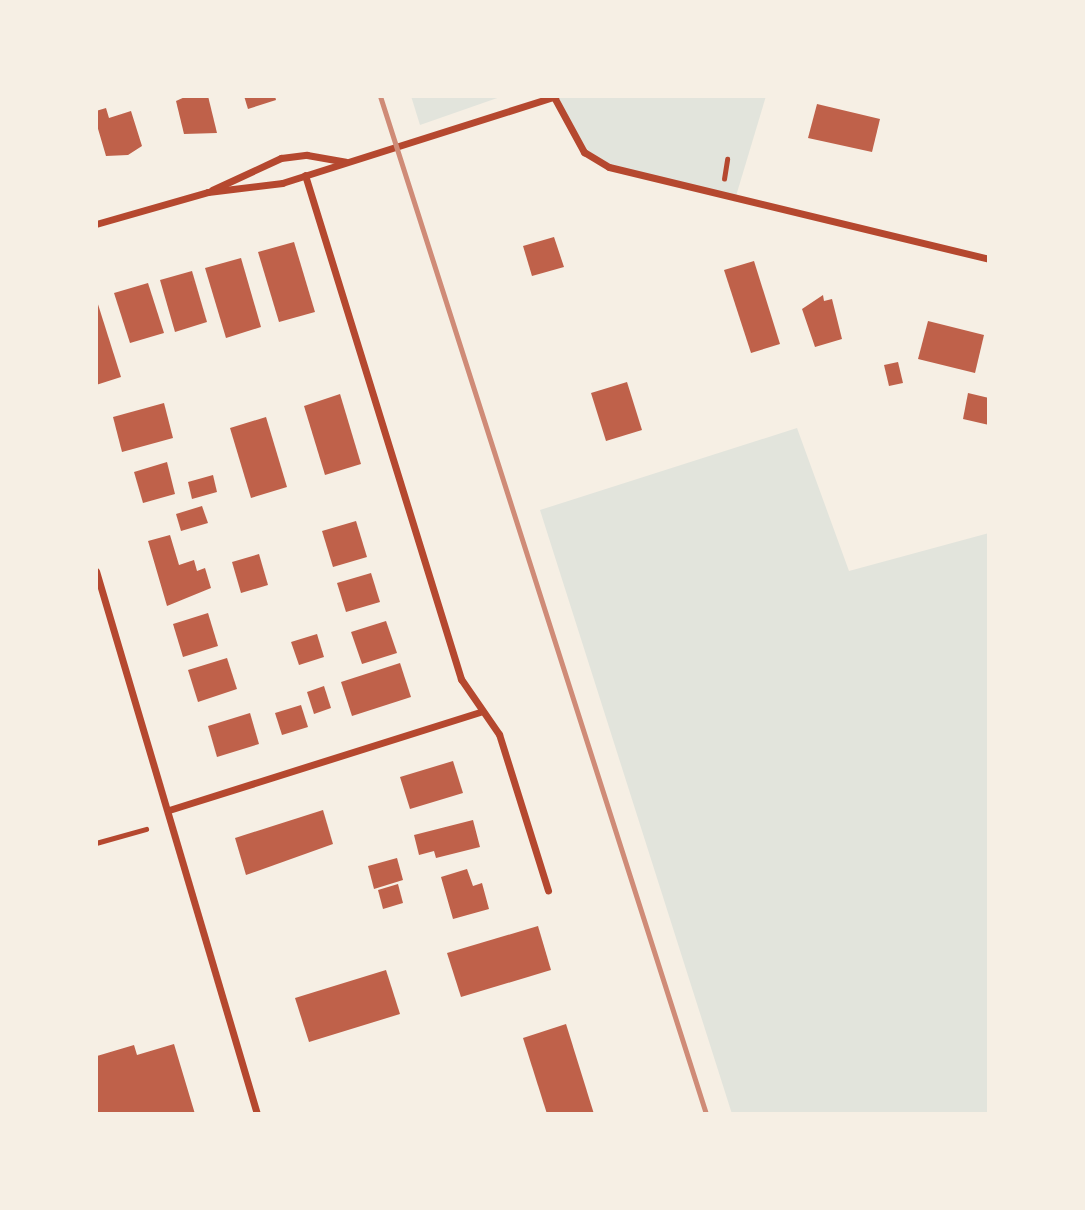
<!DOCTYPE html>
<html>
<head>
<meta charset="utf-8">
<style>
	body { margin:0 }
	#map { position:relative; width:1085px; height:1210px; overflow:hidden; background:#f6efe4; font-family:"DejaVu Sans",sans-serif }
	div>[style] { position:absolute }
	.green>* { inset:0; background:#e2e4dc }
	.building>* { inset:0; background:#bf614a }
	.path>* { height:4.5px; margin:-2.25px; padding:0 2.25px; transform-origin:2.25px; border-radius:2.25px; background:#b5482f }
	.minor>* { height:7px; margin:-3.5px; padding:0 3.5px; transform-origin:3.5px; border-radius:3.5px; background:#b5482f }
	.rail>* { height:5px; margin:-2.5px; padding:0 2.5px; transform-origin:2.5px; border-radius:2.5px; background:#cf8b77 }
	span { translate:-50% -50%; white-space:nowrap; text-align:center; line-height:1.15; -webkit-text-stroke:6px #f6efe4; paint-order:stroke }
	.frame { position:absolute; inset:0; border:98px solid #f6efe4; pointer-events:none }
</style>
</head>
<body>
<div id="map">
	<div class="green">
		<div style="clip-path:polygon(411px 96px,503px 96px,420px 125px)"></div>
		<div style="clip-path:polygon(556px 96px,766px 96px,736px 196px,609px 167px,584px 152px)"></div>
		<div style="clip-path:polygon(797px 428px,849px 571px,989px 533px,989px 1114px,732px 1114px,540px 510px)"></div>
	</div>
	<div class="building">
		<div style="clip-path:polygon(187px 96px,208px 96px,217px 133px,184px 134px,176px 101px)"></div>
		<div style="clip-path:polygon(244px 96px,275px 96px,276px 100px,248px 109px)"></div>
		<div style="clip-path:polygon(817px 104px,880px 119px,872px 152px,808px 138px)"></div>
		<div style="clip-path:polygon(106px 108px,109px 118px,131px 111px,142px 146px,128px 155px,106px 156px,96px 122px,96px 111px)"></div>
		<div style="clip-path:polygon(554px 237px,564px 267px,532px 276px,523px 246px)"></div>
		<div style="clip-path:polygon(294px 242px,315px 312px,279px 322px,258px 252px)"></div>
		<div style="clip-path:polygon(241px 258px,261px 327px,226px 338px,205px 268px)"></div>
		<div style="clip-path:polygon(754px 261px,780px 344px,751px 353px,724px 270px)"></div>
		<div style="clip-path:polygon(192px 271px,207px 322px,175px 332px,160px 280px)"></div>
		<div style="clip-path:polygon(148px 283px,164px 333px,130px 343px,114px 293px)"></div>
		<div style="clip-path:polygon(823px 295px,824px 301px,832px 299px,842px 339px,815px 347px,802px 309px)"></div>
		<div style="clip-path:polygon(96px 298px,121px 377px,96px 385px)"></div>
		<div style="clip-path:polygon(928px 321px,984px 335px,975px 373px,918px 359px)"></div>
		<div style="clip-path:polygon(898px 362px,903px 383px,889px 386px,884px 365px)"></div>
		<div style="clip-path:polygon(627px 382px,642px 430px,606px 441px,591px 393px)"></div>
		<div style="clip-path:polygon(968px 393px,989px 398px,989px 425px,963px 419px)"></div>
		<div style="clip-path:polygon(340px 394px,361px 464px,325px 475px,304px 406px)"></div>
		<div style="clip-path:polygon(164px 403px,173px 438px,122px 452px,113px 417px)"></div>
		<div style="clip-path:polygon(266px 417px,287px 487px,251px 498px,230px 428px)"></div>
		<div style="clip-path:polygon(167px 462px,175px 494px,143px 503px,134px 472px)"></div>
		<div style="clip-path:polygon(213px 475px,217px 492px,192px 499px,188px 482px)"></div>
		<div style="clip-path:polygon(202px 506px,208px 523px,181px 531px,176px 514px)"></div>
		<div style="clip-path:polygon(356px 521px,367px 557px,333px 567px,322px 531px)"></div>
		<div style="clip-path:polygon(170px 535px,179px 565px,194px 560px,197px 571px,205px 568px,211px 588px,167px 606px,148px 541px)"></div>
		<div style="clip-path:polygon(259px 554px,268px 585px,241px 593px,232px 562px)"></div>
		<div style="clip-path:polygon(371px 573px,380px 602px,346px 612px,337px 583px)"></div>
		<div style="clip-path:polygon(208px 613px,218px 646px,183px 657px,173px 624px)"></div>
		<div style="clip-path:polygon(386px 621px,397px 653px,362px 664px,351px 632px)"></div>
		<div style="clip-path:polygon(317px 634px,324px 657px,299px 665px,291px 642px)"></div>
		<div style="clip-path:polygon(227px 658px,237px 689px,198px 702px,188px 670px)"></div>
		<div style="clip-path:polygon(400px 663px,411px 697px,352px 716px,341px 682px)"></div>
		<div style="clip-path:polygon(324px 686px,331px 708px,314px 714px,307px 692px)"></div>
		<div style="clip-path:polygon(301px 705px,308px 727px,282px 735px,275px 713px)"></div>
		<div style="clip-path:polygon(250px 713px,259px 744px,217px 757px,208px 726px)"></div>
		<div style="clip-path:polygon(453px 761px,463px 793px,410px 809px,400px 777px)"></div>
		<div style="clip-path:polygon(323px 810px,333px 844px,246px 875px,235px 838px)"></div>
		<div style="clip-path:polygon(473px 820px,480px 847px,436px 858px,434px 851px,419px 855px,414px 835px)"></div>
		<div style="clip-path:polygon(397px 858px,403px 880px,374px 889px,368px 866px)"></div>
		<div style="clip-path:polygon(467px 869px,473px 886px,482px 883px,489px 909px,453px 919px,441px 877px)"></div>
		<div style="clip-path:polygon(398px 884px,403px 903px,383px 909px,378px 890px)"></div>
		<div style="clip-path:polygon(538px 926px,551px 970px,461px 997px,447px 953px)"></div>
		<div style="clip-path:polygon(386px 970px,400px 1014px,309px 1042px,295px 998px)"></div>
		<div style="clip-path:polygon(566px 1024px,594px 1114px,547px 1114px,523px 1038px)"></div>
		<div style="clip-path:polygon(174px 1044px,195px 1114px,96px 1114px,97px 1056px,134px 1045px,137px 1055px)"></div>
	</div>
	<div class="path">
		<div style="left:724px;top:179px;width:20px;rotate:-81deg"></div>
		<div style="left:96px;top:843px;width:52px;rotate:-15.6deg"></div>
	</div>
	<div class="minor">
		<div style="left:554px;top:97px;width:63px;rotate:61.4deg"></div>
		<div style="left:584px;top:152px;width:29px;rotate:31deg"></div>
		<div style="left:609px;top:167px;width:391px;rotate:13.6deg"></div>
		<div style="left:305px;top:175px;width:528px;rotate:72.8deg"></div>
		<div style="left:461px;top:679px;width:67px;rotate:55.4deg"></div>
		<div style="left:499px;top:734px;width:164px;rotate:72.6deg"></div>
		<div style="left:212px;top:190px;width:76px;rotate:-24.9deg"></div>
		<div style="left:281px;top:158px;width:26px;rotate:-7deg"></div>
		<div style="left:307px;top:155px;width:39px;rotate:10deg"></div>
		<div style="left:96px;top:224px;width:116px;rotate:-15.9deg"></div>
		<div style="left:208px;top:192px;width:75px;rotate:-6.9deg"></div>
		<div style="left:282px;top:183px;width:287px;rotate:-17.6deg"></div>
		<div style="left:96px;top:571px;width:566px;rotate:73.48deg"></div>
		<div style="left:169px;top:810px;width:326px;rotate:-17.5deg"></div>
	</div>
	<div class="rail">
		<div style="left:380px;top:96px;width:1069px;rotate:72.24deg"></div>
	</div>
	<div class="frame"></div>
</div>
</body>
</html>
